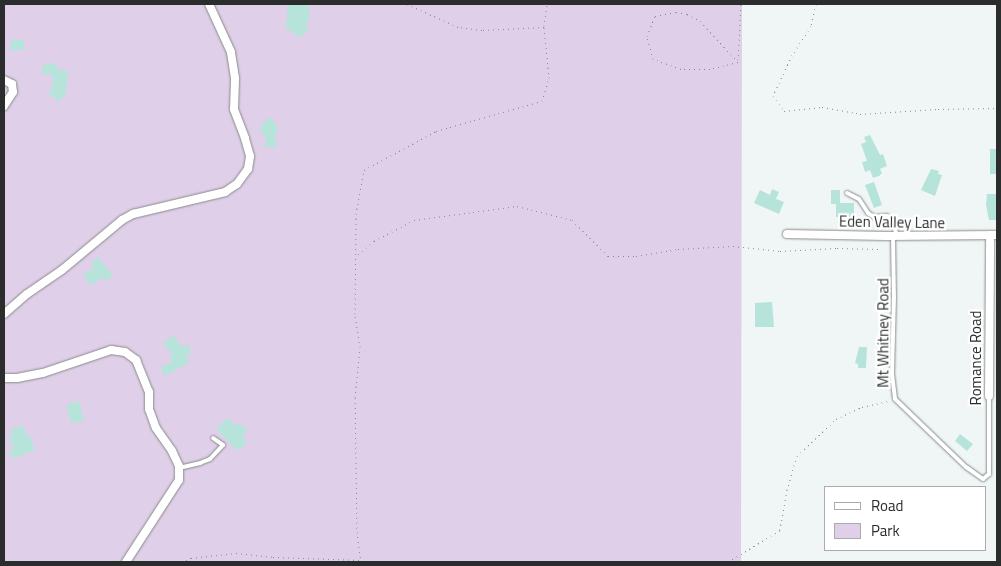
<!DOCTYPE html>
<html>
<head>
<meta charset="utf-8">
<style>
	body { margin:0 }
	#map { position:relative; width:1001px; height:566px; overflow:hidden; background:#f0f6f5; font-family:"Titillium Web",sans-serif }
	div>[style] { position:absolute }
	.green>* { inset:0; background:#e0cfe8 }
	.building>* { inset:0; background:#b7e4da }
	.path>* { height:1px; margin-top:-0.5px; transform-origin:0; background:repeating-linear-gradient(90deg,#868989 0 1px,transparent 0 5px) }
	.roads { filter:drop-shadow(0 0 1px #878c8b) drop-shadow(0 0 1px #878c8b) }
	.service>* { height:4px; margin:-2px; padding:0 2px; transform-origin:2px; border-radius:2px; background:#fff }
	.minor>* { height:8px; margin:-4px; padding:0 4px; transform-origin:4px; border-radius:4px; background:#fff }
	span { translate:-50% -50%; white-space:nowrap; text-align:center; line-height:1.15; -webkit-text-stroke:4.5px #fff; paint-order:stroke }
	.street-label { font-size:15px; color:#2b2d2d }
	.frame { position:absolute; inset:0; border:5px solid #2b2d2d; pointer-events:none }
	.legend { position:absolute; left:824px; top:486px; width:162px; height:65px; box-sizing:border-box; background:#fff; border:1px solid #aaabab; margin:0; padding:6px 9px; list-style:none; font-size:15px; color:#2b2d2d }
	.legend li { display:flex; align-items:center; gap:10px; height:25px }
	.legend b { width:25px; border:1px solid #aaabab }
</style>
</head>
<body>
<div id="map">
	<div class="green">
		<div style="clip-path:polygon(4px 4px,742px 4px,741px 562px,4px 562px)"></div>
	</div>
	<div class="building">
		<div style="clip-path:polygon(287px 4px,309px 4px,309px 22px,305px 25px,309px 29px,299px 38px,284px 25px,287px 22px)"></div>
		<div style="clip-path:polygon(11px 40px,24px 40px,24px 50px,10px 50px)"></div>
		<div style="clip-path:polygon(47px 63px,57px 64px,56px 69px,68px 71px,66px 93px,59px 102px,48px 93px,52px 89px,53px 75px,42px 74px,43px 64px,47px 65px)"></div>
		<div style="clip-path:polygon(271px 117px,279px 131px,275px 133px,277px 147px,265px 147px,266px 139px,259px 128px,264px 125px,262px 122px)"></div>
		<div style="clip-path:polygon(870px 135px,880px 155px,883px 154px,887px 166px,880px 169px,882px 173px,879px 176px,873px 178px,870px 170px,865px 172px,862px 162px,867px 161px,861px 144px,866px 142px,864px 137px)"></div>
		<div style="clip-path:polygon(990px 149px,997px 149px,997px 174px,990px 174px)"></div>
		<div style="clip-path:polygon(931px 169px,939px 171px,938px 174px,942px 175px,935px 196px,921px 190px)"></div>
		<div style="clip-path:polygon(874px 182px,882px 205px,874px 208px,865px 185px)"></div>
		<div style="clip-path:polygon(772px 189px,779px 192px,776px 199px,784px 202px,779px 214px,754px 203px,760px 190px,770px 195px)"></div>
		<div style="clip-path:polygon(831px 190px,840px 190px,840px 203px,854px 203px,854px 217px,836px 217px,836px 204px,831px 204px)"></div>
		<div style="clip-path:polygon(987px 194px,997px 194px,997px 220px,989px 220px,986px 205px)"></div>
		<div style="clip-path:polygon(98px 257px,113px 275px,106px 281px,103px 277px,91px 286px,83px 275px,94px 267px,91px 263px)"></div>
		<div style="clip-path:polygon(772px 302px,774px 327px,755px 327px,755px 303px)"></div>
		<div style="clip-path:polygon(173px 335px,182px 347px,188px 344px,191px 353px,186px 355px,189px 363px,164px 376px,161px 367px,172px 362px,169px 357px,173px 355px,163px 343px)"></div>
		<div style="clip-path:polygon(859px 347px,867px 347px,866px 368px,858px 368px,858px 364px,855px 363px)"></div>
		<div style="clip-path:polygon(79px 401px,84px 421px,71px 423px,66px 405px)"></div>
		<div style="clip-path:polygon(227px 418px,236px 426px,239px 423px,247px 430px,243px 437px,247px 443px,240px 449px,235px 449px,216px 429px)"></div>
		<div style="clip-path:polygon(23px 425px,27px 435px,29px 434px,35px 450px,13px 459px,9px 451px,14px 449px,9px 437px,12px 436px,10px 430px)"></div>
		<div style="clip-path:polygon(960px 434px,973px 444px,967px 451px,955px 441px)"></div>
	</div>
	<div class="path">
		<div style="left:816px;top:4px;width:23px;rotate:103deg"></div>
		<div style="left:811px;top:26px;width:35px;rotate:123deg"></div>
		<div style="left:792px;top:55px;width:45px;rotate:114.9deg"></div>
		<div style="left:773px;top:96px;width:19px;rotate:54deg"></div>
		<div style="left:784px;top:111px;width:38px;rotate:-6deg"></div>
		<div style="left:822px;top:107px;width:39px;rotate:10deg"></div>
		<div style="left:860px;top:114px;width:78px;rotate:-3.7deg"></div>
		<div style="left:938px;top:109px;width:59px;rotate:-1deg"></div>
		<div style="left:676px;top:12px;width:11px;rotate:10deg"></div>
		<div style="left:687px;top:14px;width:15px;rotate:28deg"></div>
		<div style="left:700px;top:21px;width:56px;rotate:47.2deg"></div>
		<div style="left:738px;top:62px;width:29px;rotate:166deg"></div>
		<div style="left:710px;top:69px;width:29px;rotate:180deg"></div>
		<div style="left:681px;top:69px;width:30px;rotate:-160deg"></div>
		<div style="left:653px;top:59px;width:24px;rotate:-105deg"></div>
		<div style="left:647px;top:36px;width:22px;rotate:-68deg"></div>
		<div style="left:655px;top:16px;width:21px;rotate:-11deg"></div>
		<div style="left:544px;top:26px;width:22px;rotate:-82deg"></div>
		<div style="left:738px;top:60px;width:56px;rotate:-86.9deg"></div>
		<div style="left:358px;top:254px;width:21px;rotate:-39deg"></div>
		<div style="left:374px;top:241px;width:45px;rotate:-27.7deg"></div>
		<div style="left:414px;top:220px;width:104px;rotate:-7.7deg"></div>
		<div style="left:517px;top:206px;width:57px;rotate:14.3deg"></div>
		<div style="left:572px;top:220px;width:51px;rotate:45deg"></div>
		<div style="left:608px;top:256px;width:28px"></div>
		<div style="left:636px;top:256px;width:43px;rotate:-9.5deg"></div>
		<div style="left:678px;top:249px;width:55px;rotate:-3.1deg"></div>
		<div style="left:733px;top:246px;width:47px;rotate:6.1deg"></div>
		<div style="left:780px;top:251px;width:57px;rotate:-3deg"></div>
		<div style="left:837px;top:248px;width:42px;rotate:1.4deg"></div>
		<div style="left:181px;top:562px;width:11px;rotate:-22deg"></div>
		<div style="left:191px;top:558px;width:45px;rotate:-6.3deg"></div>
		<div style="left:236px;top:553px;width:37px;rotate:6deg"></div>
		<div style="left:273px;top:557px;width:88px;rotate:2deg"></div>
		<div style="left:361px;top:562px;width:29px;rotate:-98deg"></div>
		<div style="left:357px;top:533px;width:136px;rotate:-90.8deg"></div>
		<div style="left:355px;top:397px;width:50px;rotate:-84.3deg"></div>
		<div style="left:360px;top:347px;width:33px;rotate:-99deg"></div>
		<div style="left:355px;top:314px;width:100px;rotate:-89.4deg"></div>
		<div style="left:356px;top:214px;width:45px;rotate:-79.7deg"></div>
		<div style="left:364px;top:170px;width:82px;rotate:-28.4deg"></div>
		<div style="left:436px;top:131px;width:110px;rotate:-15.8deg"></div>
		<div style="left:542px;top:101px;width:24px;rotate:-73deg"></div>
		<div style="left:549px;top:78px;width:51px;rotate:-95.6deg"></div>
		<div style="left:544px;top:27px;width:62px;rotate:177.2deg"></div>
		<div style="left:482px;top:30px;width:24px;rotate:-173deg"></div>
		<div style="left:458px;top:27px;width:56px;rotate:-155.7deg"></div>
		<div style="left:728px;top:562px;width:61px;rotate:-31.6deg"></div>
		<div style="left:780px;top:530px;width:41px;rotate:-80.1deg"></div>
		<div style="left:787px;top:490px;width:35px;rotate:-74deg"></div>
		<div style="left:797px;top:456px;width:54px;rotate:-43.5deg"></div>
		<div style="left:836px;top:419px;width:29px;rotate:-25deg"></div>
		<div style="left:862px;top:407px;width:27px;rotate:-13deg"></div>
	</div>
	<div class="roads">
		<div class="service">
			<div style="left:847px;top:193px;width:13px;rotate:27deg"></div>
			<div style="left:859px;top:199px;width:17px;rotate:57deg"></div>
			<div style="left:868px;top:213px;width:7px;rotate:34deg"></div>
			<div style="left:874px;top:217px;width:13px;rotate:-4deg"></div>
			<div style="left:887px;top:216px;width:12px;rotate:55deg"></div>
			<div style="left:894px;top:226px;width:10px;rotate:73deg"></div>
			<div style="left:893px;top:236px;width:61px;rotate:89.1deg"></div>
			<div style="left:894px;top:297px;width:77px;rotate:91.5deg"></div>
			<div style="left:892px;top:374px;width:25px;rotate:83deg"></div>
			<div style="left:895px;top:399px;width:98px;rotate:43.8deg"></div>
			<div style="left:966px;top:467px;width:21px;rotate:35deg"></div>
			<div style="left:983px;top:479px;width:8px;rotate:-40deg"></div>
			<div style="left:989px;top:474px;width:78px;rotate:-90deg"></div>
			<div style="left:179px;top:468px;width:22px;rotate:-13deg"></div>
			<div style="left:200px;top:463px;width:11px;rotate:-22deg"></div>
			<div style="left:210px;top:459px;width:19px;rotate:-47deg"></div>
			<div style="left:223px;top:445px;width:12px;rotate:-145deg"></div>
		</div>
		<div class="minor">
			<div style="left:4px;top:80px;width:9px;rotate:27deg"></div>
			<div style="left:12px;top:84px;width:8px;rotate:83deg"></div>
			<div style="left:13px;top:92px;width:17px;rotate:123deg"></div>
			<div style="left:787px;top:234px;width:99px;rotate:1.2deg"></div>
			<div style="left:886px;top:236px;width:111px;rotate:-0.5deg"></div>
			<div style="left:4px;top:314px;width:30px;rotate:-41deg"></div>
			<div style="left:27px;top:294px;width:42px;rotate:-34.4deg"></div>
			<div style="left:62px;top:270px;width:78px;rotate:-39.8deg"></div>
			<div style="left:122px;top:220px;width:13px;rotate:-29deg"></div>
			<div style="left:133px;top:214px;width:95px;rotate:-13.4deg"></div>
			<div style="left:225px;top:192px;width:14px;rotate:-34deg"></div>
			<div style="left:237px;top:184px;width:19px;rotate:-54deg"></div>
			<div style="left:248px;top:169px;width:13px;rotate:-81deg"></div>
			<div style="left:250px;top:156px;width:19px;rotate:-106deg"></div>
			<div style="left:245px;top:138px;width:31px;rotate:-111deg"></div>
			<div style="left:234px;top:109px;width:31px;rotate:-88deg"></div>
			<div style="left:235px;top:78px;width:26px;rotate:-99deg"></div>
			<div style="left:231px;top:52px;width:53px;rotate:-114.6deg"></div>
			<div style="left:4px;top:378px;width:13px"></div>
			<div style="left:17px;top:378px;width:26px;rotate:-11deg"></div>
			<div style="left:43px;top:373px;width:72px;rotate:-18.7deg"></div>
			<div style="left:111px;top:350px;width:14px;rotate:8deg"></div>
			<div style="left:125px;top:352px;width:14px;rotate:36deg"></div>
			<div style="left:136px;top:360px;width:35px;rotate:68deg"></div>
			<div style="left:149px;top:392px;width:17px;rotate:90deg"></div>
			<div style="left:149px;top:409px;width:20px;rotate:70deg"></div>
			<div style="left:156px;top:428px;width:28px;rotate:55deg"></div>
			<div style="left:172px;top:451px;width:17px;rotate:65deg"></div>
			<div style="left:179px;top:466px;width:14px;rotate:90deg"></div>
			<div style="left:179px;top:480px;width:98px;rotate:122.9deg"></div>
			<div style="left:989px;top:396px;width:161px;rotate:-89.6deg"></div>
		</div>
	</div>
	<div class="street-label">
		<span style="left:892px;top:222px;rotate:1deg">Eden Valley Lane</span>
		<span style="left:883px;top:333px;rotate:-90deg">Mt Whitney Road</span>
		<span style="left:976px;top:358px;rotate:-90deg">Romance Road</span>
	</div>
	<div class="frame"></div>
	<ul class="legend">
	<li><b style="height:6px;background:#fff"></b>Road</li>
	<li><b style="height:14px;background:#e0cfe8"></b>Park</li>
	</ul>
</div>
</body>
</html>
